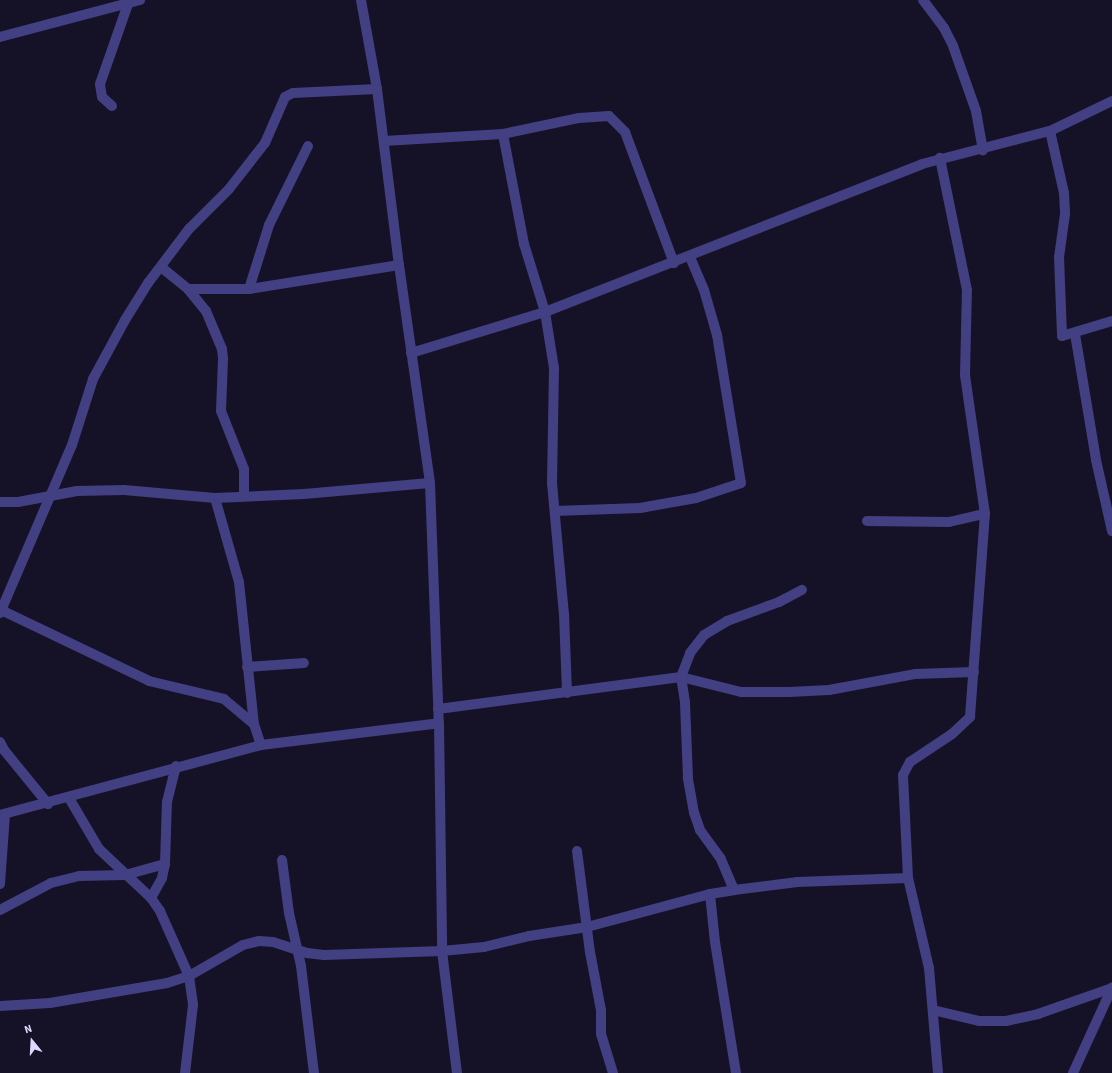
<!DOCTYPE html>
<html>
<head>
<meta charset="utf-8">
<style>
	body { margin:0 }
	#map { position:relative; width:1112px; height:1073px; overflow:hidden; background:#151126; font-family:"Source Sans 3",sans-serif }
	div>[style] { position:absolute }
	.minor>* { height:10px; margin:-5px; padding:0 5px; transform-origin:5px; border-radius:5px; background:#423f82 }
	span { translate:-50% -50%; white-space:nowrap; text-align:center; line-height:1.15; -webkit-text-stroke:4px #151126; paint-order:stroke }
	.north { position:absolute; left:12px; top:1021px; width:40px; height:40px; -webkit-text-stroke:3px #151126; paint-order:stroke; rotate:342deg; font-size:11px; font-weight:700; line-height:16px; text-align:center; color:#dcd8fd }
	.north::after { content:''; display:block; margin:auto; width:14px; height:18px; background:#dcd8fd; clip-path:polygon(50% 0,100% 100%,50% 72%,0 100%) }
</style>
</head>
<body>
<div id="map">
	<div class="minor">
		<div style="left:361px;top:0;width:90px;rotate:79.8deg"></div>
		<div style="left:377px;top:89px;width:177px;rotate:82.9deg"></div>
		<div style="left:399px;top:265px;width:220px;rotate:81.9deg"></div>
		<div style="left:430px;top:483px;width:240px;rotate:87.9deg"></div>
		<div style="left:439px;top:723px;width:228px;rotate:89.2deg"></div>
		<div style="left:442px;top:951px;width:123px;rotate:83deg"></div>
		<div style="left:923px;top:0;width:35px;rotate:53deg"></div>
		<div style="left:944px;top:28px;width:20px;rotate:63deg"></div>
		<div style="left:953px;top:46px;width:69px;rotate:70.5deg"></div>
		<div style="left:976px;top:111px;width:40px;rotate:80deg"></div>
		<div style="left:0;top:37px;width:145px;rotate:-14.8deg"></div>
		<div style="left:112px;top:106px;width:13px;rotate:-138deg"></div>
		<div style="left:102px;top:97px;width:13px;rotate:-99deg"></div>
		<div style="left:100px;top:84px;width:85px;rotate:-70.7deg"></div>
		<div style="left:1050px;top:131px;width:64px;rotate:77.3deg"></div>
		<div style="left:1064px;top:193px;width:21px;rotate:87deg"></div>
		<div style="left:1065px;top:214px;width:43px;rotate:97.9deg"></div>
		<div style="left:1059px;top:257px;width:79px;rotate:87.8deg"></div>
		<div style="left:1062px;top:336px;width:52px;rotate:-16.7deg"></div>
		<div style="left:503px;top:134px;width:112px;rotate:79.2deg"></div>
		<div style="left:524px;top:244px;width:71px;rotate:72.8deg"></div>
		<div style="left:545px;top:312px;width:57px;rotate:80.9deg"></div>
		<div style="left:554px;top:368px;width:115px;rotate:91deg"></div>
		<div style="left:552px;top:483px;width:132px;rotate:84.8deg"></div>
		<div style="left:564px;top:614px;width:79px;rotate:87.8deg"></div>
		<div style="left:384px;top:141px;width:119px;rotate:-3.4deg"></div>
		<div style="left:503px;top:134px;width:78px;rotate:-11.9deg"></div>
		<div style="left:579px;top:118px;width:30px;rotate:-4deg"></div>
		<div style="left:609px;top:116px;width:23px;rotate:45deg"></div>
		<div style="left:625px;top:132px;width:140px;rotate:69.5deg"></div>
		<div style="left:161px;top:267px;width:35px;rotate:39deg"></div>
		<div style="left:188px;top:289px;width:61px"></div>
		<div style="left:249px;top:289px;width:152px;rotate:-9.1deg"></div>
		<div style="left:188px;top:289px;width:28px;rotate:51deg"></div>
		<div style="left:206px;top:311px;width:41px;rotate:67.2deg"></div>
		<div style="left:222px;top:349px;width:10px;rotate:84deg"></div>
		<div style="left:223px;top:359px;width:52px;rotate:92.2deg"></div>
		<div style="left:221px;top:411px;width:62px;rotate:68.4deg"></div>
		<div style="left:244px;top:469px;width:26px;rotate:90deg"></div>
		<div style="left:249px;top:289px;width:67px;rotate:-72.6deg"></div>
		<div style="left:269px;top:225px;width:88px;rotate:-63.7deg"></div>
		<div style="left:1075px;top:334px;width:128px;rotate:80.5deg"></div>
		<div style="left:1096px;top:460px;width:73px;rotate:77.3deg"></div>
		<div style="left:411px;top:353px;width:140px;rotate:-17deg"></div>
		<div style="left:545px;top:312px;width:405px;rotate:-21.4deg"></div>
		<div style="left:922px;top:164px;width:132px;rotate:-14.5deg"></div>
		<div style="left:1050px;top:131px;width:69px;rotate:-25.8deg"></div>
		<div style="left:215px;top:498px;width:87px;rotate:74.1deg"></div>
		<div style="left:239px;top:582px;width:143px;rotate:84deg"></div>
		<div style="left:254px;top:724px;width:22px;rotate:72deg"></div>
		<div style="left:0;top:502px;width:18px"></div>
		<div style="left:18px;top:502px;width:60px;rotate:-10.6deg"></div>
		<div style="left:77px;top:491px;width:47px;rotate:-1.2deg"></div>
		<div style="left:124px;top:490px;width:91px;rotate:5deg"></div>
		<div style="left:215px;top:498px;width:89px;rotate:-2.6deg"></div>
		<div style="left:304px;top:494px;width:126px;rotate:-5deg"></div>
		<div style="left:555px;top:511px;width:85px;rotate:-2deg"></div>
		<div style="left:640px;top:508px;width:57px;rotate:-10.1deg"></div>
		<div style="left:696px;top:498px;width:47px;rotate:-18.4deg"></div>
		<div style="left:741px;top:483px;width:150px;rotate:-99.2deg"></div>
		<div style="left:717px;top:335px;width:47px;rotate:-106.1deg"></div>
		<div style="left:704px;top:290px;width:36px;rotate:-113deg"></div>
		<div style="left:867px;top:521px;width:82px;rotate:0.7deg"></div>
		<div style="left:949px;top:522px;width:37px;rotate:-13deg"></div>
		<div style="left:1px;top:610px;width:164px;rotate:25.6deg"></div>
		<div style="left:149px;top:681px;width:77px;rotate:13.5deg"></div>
		<div style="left:224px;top:699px;width:39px;rotate:40deg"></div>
		<div style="left:0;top:613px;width:183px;rotate:-66.8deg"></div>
		<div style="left:72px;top:445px;width:69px;rotate:-72.3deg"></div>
		<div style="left:93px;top:379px;width:67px;rotate:-61.5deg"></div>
		<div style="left:125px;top:320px;width:44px;rotate:-58.1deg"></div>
		<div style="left:148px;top:283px;width:68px;rotate:-52.8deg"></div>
		<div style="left:189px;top:229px;width:57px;rotate:-45deg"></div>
		<div style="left:229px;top:189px;width:58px;rotate:-52deg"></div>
		<div style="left:265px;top:143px;width:50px;rotate:-66.5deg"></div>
		<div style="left:285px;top:97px;width:9px;rotate:-27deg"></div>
		<div style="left:293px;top:93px;width:84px;rotate:-2.7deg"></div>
		<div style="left:247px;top:667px;width:57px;rotate:-4deg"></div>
		<div style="left:438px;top:709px;width:245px;rotate:-7.5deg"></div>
		<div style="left:681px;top:677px;width:62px;rotate:14deg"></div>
		<div style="left:741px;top:692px;width:48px"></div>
		<div style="left:789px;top:692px;width:40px;rotate:-2.9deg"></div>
		<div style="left:829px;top:690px;width:87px;rotate:-10.5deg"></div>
		<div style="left:915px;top:674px;width:59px;rotate:-1.9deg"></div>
		<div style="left:0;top:742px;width:9px;rotate:63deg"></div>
		<div style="left:4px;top:750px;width:70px;rotate:50.8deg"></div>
		<div style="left:69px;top:798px;width:59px;rotate:59.5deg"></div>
		<div style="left:99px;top:849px;width:71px;rotate:43.3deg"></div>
		<div style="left:151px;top:898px;width:16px;rotate:55deg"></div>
		<div style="left:160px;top:911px;width:71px;rotate:66deg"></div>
		<div style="left:189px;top:976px;width:29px;rotate:82deg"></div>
		<div style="left:193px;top:1005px;width:68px;rotate:96.7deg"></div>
		<div style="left:0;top:815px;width:270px;rotate:-15deg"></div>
		<div style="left:261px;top:745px;width:179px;rotate:-7deg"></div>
		<div style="left:577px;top:851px;width:102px;rotate:82.7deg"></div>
		<div style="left:590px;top:952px;width:59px;rotate:79.3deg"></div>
		<div style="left:601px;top:1010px;width:24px;rotate:90deg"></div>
		<div style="left:601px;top:1034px;width:41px;rotate:72.9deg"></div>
		<div style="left:282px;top:860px;width:53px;rotate:82.5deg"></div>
		<div style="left:289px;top:913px;width:54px;rotate:77.2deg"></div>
		<div style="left:301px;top:966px;width:108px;rotate:83.1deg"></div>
		<div style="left:0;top:884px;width:70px;rotate:-85.9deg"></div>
		<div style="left:734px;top:890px;width:34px;rotate:-113deg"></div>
		<div style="left:721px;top:859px;width:36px;rotate:-126deg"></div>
		<div style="left:700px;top:830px;width:18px;rotate:-109deg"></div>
		<div style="left:694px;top:813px;width:36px;rotate:-100deg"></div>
		<div style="left:688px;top:778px;width:76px;rotate:-92.3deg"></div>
		<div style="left:685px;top:702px;width:25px;rotate:-99deg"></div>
		<div style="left:681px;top:677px;width:26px;rotate:-69deg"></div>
		<div style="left:690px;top:653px;width:23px;rotate:-52deg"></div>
		<div style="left:704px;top:635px;width:27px;rotate:-31deg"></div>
		<div style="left:727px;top:621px;width:55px;rotate:-20.1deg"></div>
		<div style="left:779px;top:602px;width:26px;rotate:-28deg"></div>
		<div style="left:710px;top:894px;width:48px;rotate:84.1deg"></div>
		<div style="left:715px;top:942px;width:133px;rotate:80.9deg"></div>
		<div style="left:151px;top:898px;width:23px;rotate:-61deg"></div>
		<div style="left:162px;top:878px;width:14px;rotate:-78deg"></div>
		<div style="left:165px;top:864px;width:62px;rotate:-88.2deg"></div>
		<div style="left:167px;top:802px;width:37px;rotate:-76deg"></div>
		<div style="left:0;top:910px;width:58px;rotate:-27.9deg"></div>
		<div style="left:51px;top:883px;width:29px;rotate:-14deg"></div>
		<div style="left:79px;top:876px;width:46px;rotate:-1.2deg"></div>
		<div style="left:125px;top:875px;width:41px;rotate:-15.4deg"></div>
		<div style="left:0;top:1006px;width:50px;rotate:-3.4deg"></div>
		<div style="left:50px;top:1003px;width:119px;rotate:-9.7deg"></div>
		<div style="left:167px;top:983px;width:23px;rotate:-18deg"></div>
		<div style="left:189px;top:976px;width:62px;rotate:-29.9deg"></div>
		<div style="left:243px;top:945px;width:16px;rotate:-14deg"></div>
		<div style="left:259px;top:941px;width:14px;rotate:4deg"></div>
		<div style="left:273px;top:942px;width:36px;rotate:18deg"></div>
		<div style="left:307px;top:953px;width:17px;rotate:7deg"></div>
		<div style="left:324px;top:955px;width:118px;rotate:-1.9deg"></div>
		<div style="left:442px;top:951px;width:42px;rotate:-5.4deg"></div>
		<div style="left:484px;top:947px;width:46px;rotate:-13.7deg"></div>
		<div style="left:529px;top:936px;width:59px;rotate:-8.8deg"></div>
		<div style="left:587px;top:927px;width:127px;rotate:-15deg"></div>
		<div style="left:710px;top:894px;width:24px;rotate:-9deg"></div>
		<div style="left:734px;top:890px;width:64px;rotate:-7.2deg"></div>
		<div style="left:797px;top:882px;width:111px;rotate:-2.1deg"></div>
		<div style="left:933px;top:1010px;width:47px;rotate:13.4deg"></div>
		<div style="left:979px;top:1021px;width:27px"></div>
		<div style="left:1006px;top:1021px;width:33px;rotate:-12deg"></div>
		<div style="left:1038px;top:1014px;width:78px;rotate:-19.4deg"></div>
		<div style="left:938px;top:1073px;width:105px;rotate:-94.9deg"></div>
		<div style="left:929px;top:968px;width:92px;rotate:-103.1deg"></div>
		<div style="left:908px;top:878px;width:103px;rotate:-92.8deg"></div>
		<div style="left:903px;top:775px;width:15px;rotate:-62deg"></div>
		<div style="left:910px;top:762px;width:50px;rotate:-33.7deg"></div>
		<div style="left:952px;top:734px;width:25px;rotate:-43deg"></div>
		<div style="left:970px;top:717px;width:204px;rotate:-85.8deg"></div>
		<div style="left:985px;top:514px;width:140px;rotate:-98.2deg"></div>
		<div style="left:965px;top:375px;width:85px;rotate:-88.7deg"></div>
		<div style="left:967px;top:290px;width:135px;rotate:-101.6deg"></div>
		<div style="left:1073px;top:1073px;width:94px;rotate:-65.4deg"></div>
	</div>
	<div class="north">N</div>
</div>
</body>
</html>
